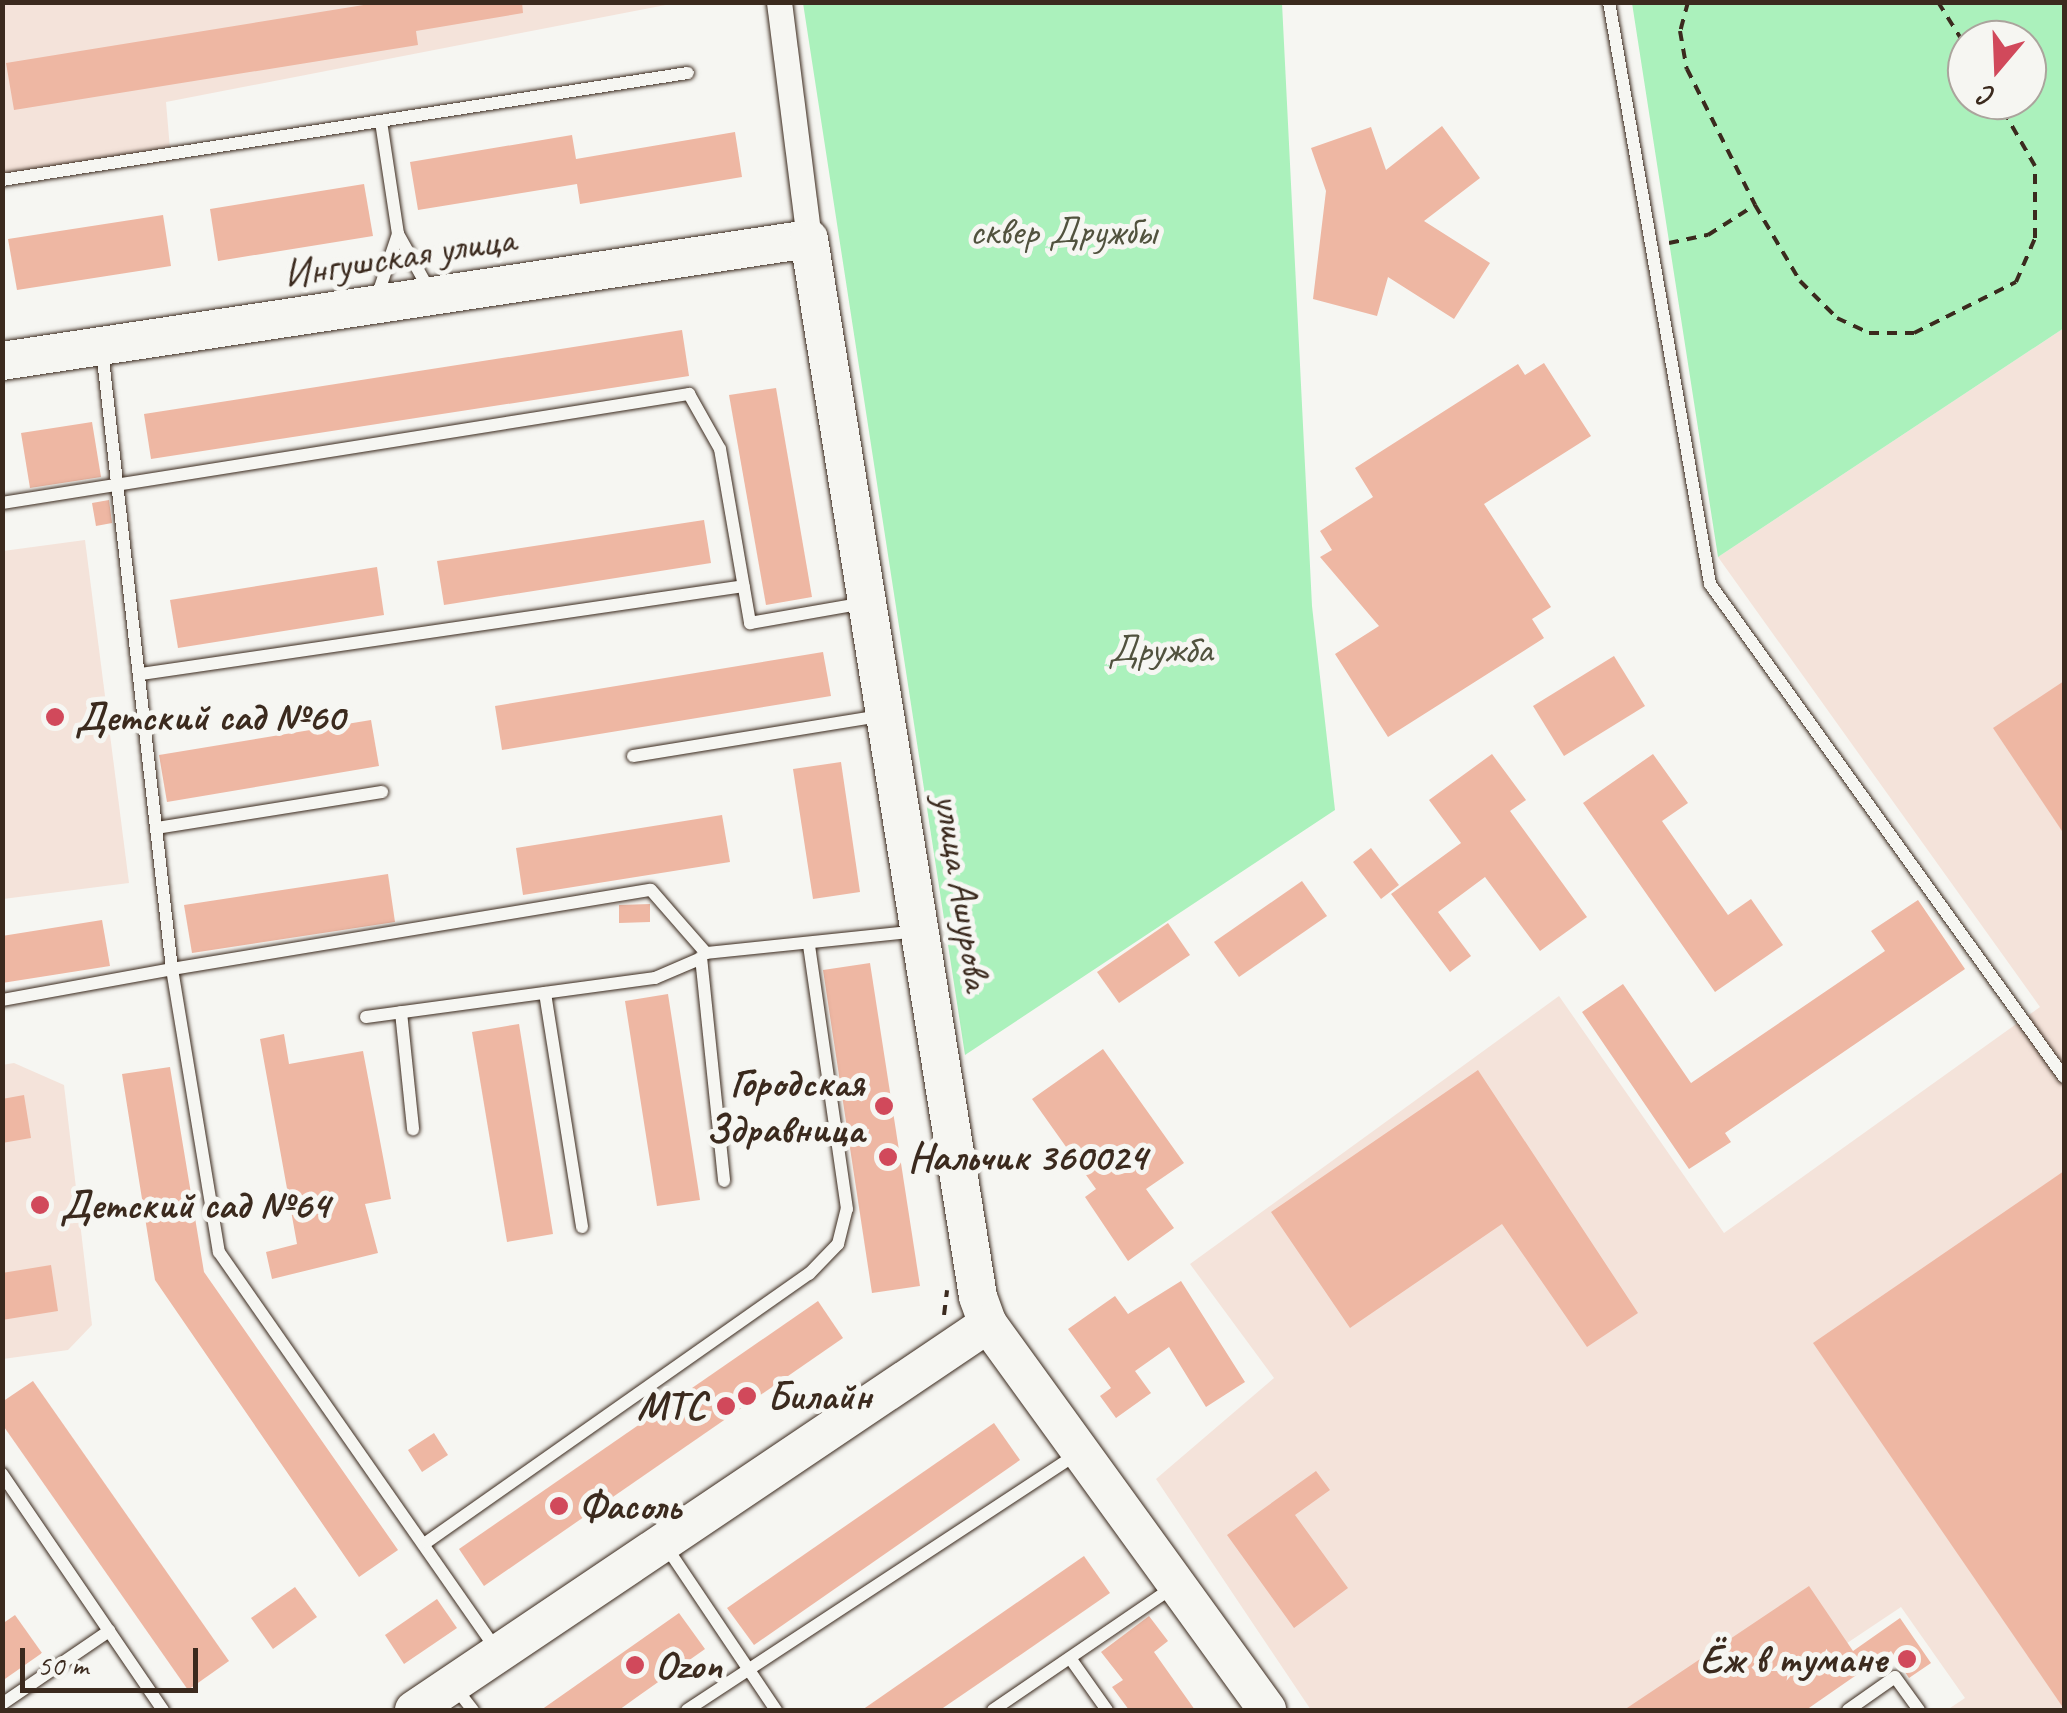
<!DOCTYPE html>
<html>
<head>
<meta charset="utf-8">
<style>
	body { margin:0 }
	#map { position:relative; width:2067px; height:1713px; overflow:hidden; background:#f6f6f2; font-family:Caveat,sans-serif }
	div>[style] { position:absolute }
	.built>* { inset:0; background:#f4e3da }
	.green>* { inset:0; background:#abf1bc }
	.building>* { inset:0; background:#eeb7a3 }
	.path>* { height:4px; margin-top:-2px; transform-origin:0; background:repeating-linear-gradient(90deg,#3b2a1e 0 10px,transparent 0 18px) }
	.roads { filter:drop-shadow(0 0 2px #3b2a1e) drop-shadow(0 0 2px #3b2a1e) }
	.lane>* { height:12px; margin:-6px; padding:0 6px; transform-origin:6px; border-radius:6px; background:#f6f6f2 }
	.street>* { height:25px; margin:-12.5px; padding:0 12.5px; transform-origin:12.5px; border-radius:12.5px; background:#f6f6f2 }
	.secondary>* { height:38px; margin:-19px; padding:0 19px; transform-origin:19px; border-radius:19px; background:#f6f6f2 }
	.dots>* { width:28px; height:28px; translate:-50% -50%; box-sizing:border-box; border:5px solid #f6f6f2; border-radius:50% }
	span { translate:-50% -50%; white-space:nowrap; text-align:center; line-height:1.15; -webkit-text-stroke:10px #f6f6f2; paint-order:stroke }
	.park-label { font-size:40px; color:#51523e }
	.street-label { font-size:40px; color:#3b2a1e }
	.poi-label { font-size:40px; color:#3b2a1e; font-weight:700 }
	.left { translate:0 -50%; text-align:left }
	.right { translate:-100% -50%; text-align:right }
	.frame { position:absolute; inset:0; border:5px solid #3b2a1e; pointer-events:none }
	.north { position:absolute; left:1947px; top:20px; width:100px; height:100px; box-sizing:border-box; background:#f6f6f2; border:2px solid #aba49d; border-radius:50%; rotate:199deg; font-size:28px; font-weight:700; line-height:40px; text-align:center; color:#3b2a1e }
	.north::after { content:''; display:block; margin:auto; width:35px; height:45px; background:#d1495b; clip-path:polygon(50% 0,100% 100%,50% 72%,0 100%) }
	.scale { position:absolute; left:20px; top:1648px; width:178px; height:45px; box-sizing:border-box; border:5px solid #3b2a1e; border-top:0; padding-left:12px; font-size:30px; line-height:35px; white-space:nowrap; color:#3b2a1e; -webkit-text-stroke:8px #f6f6f2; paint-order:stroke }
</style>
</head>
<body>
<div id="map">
	<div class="built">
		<div style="clip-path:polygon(2px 3px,676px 3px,166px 102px,171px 161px,3px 182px)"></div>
		<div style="clip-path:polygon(2064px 328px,2064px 1710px,1947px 1710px,1965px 1698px,1901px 1607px,1747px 1710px,1311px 1710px,1156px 1479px,1274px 1378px,1190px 1264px,1559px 996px,1724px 1233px,2040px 1007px,1718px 557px)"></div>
		<div style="clip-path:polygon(85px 540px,129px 883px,3px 899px,3px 551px)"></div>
		<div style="clip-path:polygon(14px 1063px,64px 1085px,92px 1325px,68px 1350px,3px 1359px,2px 1065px)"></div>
	</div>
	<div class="green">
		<div style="clip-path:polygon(803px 3px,1282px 3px,1312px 606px,1335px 810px,965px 1055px)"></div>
		<div style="clip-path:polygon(evenodd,1632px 3px,2064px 3px,2064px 328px,1718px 557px,1632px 3px,1967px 40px,2027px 40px,2027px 100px,1967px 100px,1967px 40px)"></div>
	</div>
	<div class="building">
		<div style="clip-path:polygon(382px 2px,522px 2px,523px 13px,416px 31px,418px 45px,14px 110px,6px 63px)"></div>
		<div style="clip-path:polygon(1442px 126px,1480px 178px,1424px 221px,1490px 263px,1454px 319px,1388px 277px,1377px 316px,1313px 299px,1326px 191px,1311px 148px,1371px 127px,1386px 170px)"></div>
		<div style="clip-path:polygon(735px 132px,742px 177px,580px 204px,577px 184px,418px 210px,410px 162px,572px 135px,576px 159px)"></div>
		<div style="clip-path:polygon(364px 184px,373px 236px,218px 261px,210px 209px)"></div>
		<div style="clip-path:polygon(163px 215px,171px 266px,17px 290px,8px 239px)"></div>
		<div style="clip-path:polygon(682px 330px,689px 376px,151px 459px,144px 414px)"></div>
		<div style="clip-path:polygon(1544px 363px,1591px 436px,1484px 504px,1551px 607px,1532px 619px,1544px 638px,1388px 737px,1335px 654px,1379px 626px,1320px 557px,1332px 550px,1320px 531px,1373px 497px,1355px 468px,1518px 364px,1525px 375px)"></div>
		<div style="clip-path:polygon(776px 388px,812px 597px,766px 605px,729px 395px)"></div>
		<div style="clip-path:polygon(92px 422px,101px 477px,30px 488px,21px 433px)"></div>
		<div style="clip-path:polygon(109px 500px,112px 523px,96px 526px,92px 503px)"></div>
		<div style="clip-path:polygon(704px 520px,711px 563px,444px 605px,437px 561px)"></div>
		<div style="clip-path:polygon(377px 567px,384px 615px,178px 648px,170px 600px)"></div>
		<div style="clip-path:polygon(823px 652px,831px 696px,502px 750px,495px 706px)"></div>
		<div style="clip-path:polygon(1614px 656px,1645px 706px,1564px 756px,1533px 706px)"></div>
		<div style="clip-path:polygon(2064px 681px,2064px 834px,1993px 728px)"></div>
		<div style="clip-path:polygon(371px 720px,379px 766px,167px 802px,159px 755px)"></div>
		<div style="clip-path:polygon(1492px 754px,1526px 800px,1510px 811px,1587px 917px,1540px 951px,1485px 877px,1438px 912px,1471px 956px,1450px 972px,1391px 894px,1461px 843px,1429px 800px)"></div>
		<div style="clip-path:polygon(1653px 754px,1688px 803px,1662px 821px,1728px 915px,1751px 899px,1783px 945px,1715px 992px,1583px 803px)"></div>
		<div style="clip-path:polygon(841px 762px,860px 892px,813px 899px,793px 769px)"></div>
		<div style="clip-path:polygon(722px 815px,730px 862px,523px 895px,516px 848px)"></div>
		<div style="clip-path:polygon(1371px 848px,1399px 885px,1381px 899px,1353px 862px)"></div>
		<div style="clip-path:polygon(388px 874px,395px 922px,192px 953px,184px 905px)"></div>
		<div style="clip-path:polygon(1302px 881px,1327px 916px,1239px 977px,1214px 942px)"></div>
		<div style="clip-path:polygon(1918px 900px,1965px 969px,1725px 1133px,1731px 1142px,1689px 1169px,1582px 1012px,1623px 984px,1691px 1083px,1885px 951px,1871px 931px)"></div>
		<div style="clip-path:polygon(650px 904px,650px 922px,619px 923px,619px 905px)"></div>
		<div style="clip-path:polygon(102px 920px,110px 966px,2px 983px,2px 936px)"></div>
		<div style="clip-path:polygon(1168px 923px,1190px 955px,1119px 1003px,1097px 972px)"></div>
		<div style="clip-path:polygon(870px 963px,920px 1286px,872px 1293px,823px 970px)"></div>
		<div style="clip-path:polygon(668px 994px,700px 1200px,657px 1206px,625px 1001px)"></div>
		<div style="clip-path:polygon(519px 1024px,553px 1234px,507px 1242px,472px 1032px)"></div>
		<div style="clip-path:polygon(284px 1034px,289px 1064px,363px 1051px,391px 1199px,365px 1204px,378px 1253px,272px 1279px,266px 1252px,297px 1244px,260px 1039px)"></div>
		<div style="clip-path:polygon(1103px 1049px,1184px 1163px,1146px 1189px,1174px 1228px,1128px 1261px,1085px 1197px,1096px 1189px,1032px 1099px)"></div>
		<div style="clip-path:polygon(170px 1067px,204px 1272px,398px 1550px,359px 1577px,155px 1280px,122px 1074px)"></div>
		<div style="clip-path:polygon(1478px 1070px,1638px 1313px,1587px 1347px,1502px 1224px,1350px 1328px,1271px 1212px)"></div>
		<div style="clip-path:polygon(24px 1095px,31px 1138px,2px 1143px,2px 1099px)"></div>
		<div style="clip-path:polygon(2064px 1171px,2064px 1709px,1813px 1343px)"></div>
		<div style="clip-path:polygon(51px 1265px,58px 1311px,2px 1320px,2px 1273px)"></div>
		<div style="clip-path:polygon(1181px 1281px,1245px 1382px,1206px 1407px,1169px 1347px,1135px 1371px,1151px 1393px,1116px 1418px,1100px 1396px,1111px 1388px,1068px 1329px,1115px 1296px,1128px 1314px)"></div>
		<div style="clip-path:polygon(818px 1301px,843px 1338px,484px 1586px,459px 1549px)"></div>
		<div style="clip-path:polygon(33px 1381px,229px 1661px,188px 1690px,2px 1424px,2px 1402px)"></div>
		<div style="clip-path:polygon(994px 1423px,1020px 1460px,754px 1645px,727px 1608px)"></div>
		<div style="clip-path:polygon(434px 1433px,448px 1455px,422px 1472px,408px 1450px)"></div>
		<div style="clip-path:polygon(1316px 1471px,1330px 1490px,1295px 1515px,1348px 1588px,1294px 1628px,1227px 1535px)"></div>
		<div style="clip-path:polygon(1084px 1556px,1110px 1593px,997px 1671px,940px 1710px,862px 1710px)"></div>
		<div style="clip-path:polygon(1809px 1586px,1853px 1651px,1900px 1618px,1931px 1663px,1909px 1678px,1891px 1651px,1806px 1710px,1624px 1710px)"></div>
		<div style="clip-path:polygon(295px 1587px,317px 1617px,273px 1649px,251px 1618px)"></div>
		<div style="clip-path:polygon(437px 1599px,457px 1628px,404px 1664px,385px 1635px)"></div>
		<div style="clip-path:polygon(679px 1613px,705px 1649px,637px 1697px,619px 1710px,541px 1710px)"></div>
		<div style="clip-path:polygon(15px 1615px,42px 1653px,2px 1681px,2px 1624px)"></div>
		<div style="clip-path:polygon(1149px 1616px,1168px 1641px,1154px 1652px,1195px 1710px,1129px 1710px,1112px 1687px,1123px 1680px,1101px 1652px)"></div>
	</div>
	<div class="path">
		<div style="left:1688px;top:2px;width:30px;rotate:105deg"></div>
		<div style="left:1680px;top:31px;width:39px;rotate:80deg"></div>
		<div style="left:1687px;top:69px;width:152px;rotate:63.4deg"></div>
		<div style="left:1755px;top:205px;width:88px;rotate:59.4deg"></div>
		<div style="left:1800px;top:281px;width:52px;rotate:45deg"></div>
		<div style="left:1837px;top:318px;width:35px;rotate:25deg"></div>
		<div style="left:1869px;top:333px;width:45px"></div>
		<div style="left:1914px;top:333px;width:114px;rotate:-26.6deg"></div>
		<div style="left:2016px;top:282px;width:48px;rotate:-66.6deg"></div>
		<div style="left:2035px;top:238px;width:72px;rotate:-90deg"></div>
		<div style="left:2035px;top:166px;width:76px;rotate:-119.9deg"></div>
		<div style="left:1938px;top:2px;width:54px;rotate:57.8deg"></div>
		<div style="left:1669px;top:243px;width:40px;rotate:-12deg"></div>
		<div style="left:1708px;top:235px;width:56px;rotate:-32.6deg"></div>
		<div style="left:944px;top:1315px;width:25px;rotate:-83deg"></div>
	</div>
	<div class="roads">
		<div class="lane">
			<div style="left:1609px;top:2px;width:591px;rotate:80.15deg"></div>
			<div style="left:1710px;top:584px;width:607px;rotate:54.32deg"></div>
			<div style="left:2px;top:180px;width:694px;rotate:-8.87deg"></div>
			<div style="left:398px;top:234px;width:68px;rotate:60.8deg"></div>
			<div style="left:376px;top:300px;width:70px;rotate:-71.6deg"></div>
			<div style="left:398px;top:234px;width:113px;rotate:-98.6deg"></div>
			<div style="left:102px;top:350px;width:623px;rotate:83.55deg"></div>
			<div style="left:172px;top:969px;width:485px;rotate:-9.4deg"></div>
			<div style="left:651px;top:890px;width:84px;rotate:48.9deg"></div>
			<div style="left:706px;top:953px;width:213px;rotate:-5.9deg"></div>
			<div style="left:2px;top:503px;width:696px;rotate:-9.02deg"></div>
			<div style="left:689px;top:394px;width:63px;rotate:60.6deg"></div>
			<div style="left:720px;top:449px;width:177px;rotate:80.2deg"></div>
			<div style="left:750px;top:623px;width:117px;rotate:-9.9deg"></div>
			<div style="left:141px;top:674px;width:609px;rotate:-8.3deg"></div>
			<div style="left:633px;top:756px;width:251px;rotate:-9.2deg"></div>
			<div style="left:157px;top:828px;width:228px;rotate:-9.1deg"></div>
			<div style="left:701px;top:957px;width:225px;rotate:84.1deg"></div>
			<div style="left:545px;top:993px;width:237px;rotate:81deg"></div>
			<div style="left:2px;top:1000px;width:173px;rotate:-10.3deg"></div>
			<div style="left:172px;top:969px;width:287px;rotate:80.6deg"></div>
			<div style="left:219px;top:1252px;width:486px;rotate:55.1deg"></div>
			<div style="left:401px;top:1012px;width:118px;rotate:84.1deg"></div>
			<div style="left:366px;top:1017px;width:292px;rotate:-7.7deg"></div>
			<div style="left:655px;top:978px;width:46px;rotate:-23.2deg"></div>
			<div style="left:2px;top:1474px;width:286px;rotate:55.7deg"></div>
			<div style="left:427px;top:1542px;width:467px;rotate:-35.1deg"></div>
			<div style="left:809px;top:1274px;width:42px;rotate:-46deg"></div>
			<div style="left:838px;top:1244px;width:36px;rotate:-76deg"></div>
			<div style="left:847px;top:1209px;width:268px;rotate:-98.2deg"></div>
			<div style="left:665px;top:1545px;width:199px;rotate:56.1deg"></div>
			<div style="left:1070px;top:1658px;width:64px;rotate:54.6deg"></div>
			<div style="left:454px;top:1686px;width:31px;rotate:52deg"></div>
			<div style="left:2px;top:1704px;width:130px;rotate:-34.3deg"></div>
			<div style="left:687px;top:1710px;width:466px;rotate:-33.3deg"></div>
			<div style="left:993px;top:1710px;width:217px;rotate:-34.3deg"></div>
			<div style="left:1848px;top:1710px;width:57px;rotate:-35.1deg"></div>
			<div style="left:1895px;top:1677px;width:41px;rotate:54deg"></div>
		</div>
		<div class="street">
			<div style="left:779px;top:2px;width:239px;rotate:82.8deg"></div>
		</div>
		<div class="secondary">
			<div style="left:2px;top:361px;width:816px;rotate:-8.6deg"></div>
			<div style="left:809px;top:239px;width:1071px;rotate:80.92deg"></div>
			<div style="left:978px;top:1297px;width:29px;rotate:70deg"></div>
			<div style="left:988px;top:1324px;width:476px;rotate:54.1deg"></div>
			<div style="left:414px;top:1710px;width:692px;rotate:-33.92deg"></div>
		</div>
	</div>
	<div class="dots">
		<div style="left:55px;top:717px;background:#d1495b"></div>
		<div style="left:884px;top:1106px;background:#d1495b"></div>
		<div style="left:888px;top:1157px;background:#d1495b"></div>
		<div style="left:40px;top:1205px;background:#d1495b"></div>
		<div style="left:747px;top:1396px;background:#d1495b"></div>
		<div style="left:726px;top:1406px;background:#d1495b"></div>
		<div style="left:559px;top:1506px;background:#d1495b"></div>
		<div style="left:1907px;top:1659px;background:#d1495b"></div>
		<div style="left:635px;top:1665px;background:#d1495b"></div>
	</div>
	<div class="park-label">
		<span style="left:1063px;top:231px">сквер Дружбы</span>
		<span style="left:1160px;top:649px">Дружба</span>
	</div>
	<div class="street-label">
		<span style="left:399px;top:256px;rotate:-9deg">Ингушская улица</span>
		<span style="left:963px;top:892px;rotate:81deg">улица Ашурова</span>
	</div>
	<div class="poi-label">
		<span class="left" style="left:75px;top:717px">Детский сад №60</span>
		<span class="right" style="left:864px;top:1106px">Городская<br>Здравница</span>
		<span class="left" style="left:908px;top:1157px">Нальчик 360024</span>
		<span class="left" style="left:60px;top:1205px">Детский сад №64</span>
		<span class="left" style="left:767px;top:1396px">Билайн</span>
		<span class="right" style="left:706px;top:1406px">МТС</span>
		<span class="left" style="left:579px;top:1506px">Фасоль</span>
		<span class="right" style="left:1887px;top:1659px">Ёж в тумане</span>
		<span class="left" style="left:655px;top:1665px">Ozon</span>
	</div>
	<div class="frame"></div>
	<div class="north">С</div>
	<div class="scale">50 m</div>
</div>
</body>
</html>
